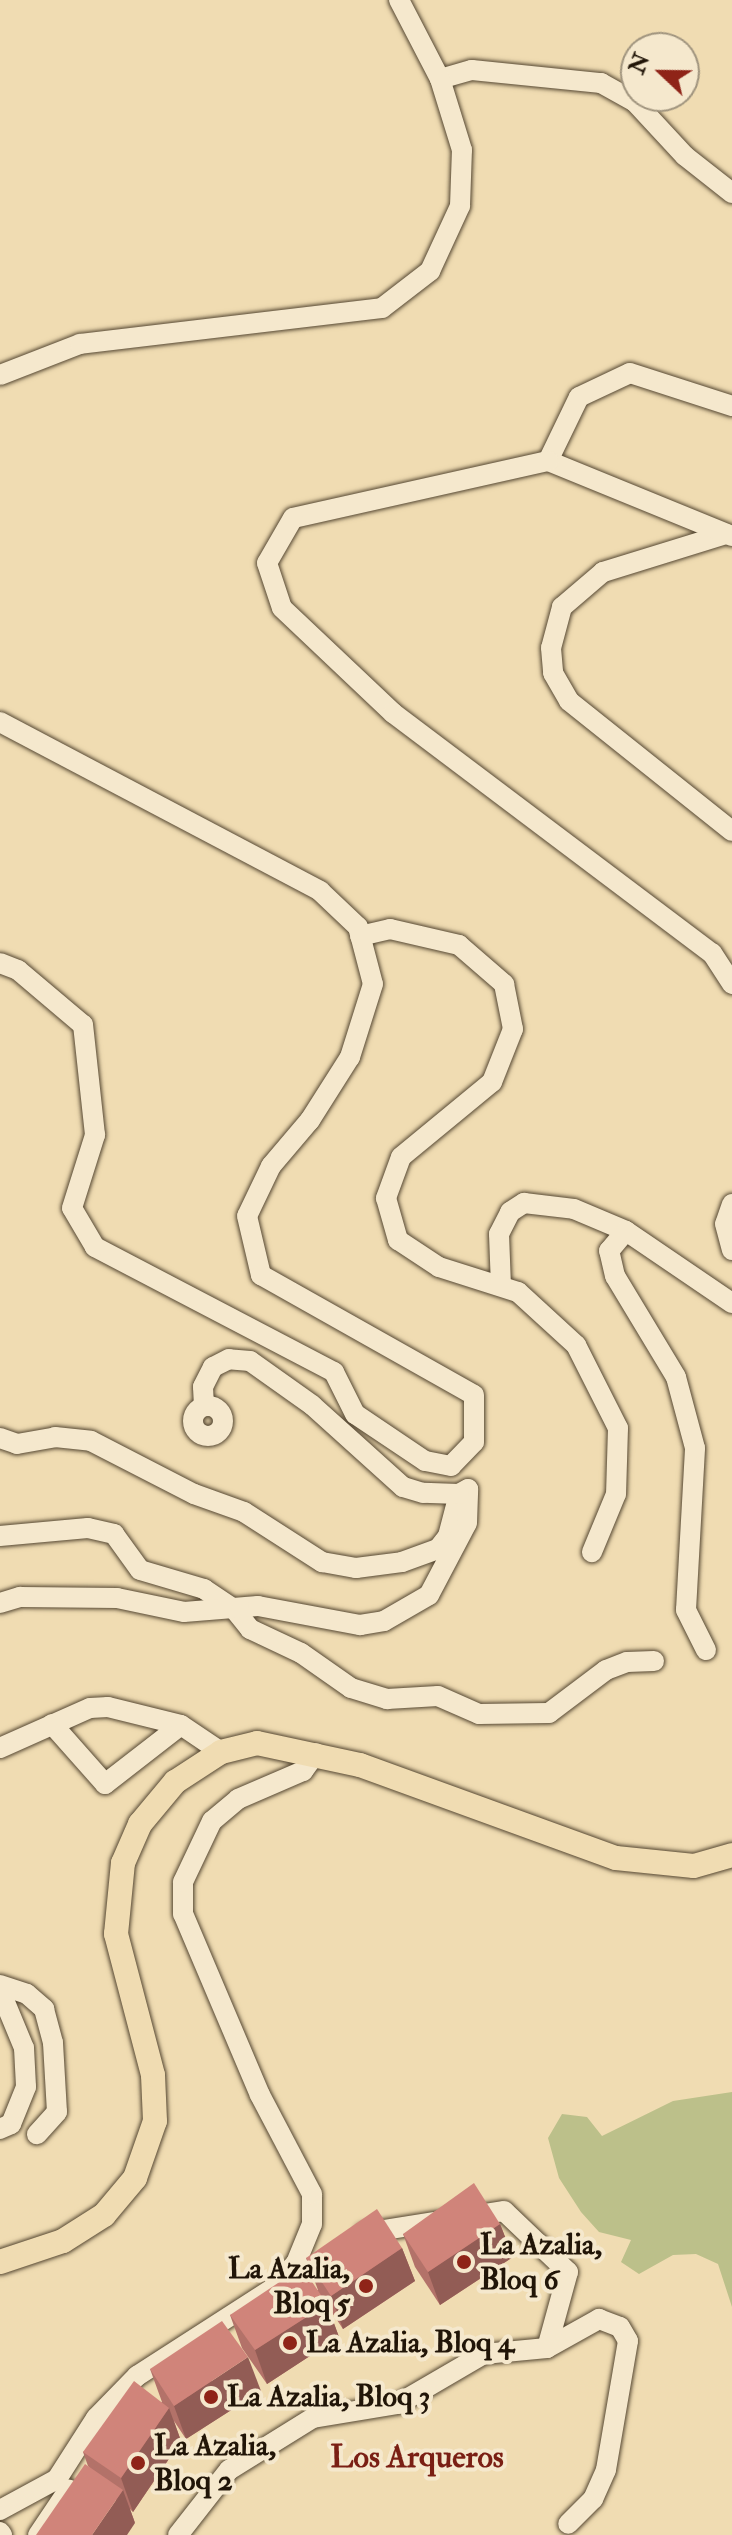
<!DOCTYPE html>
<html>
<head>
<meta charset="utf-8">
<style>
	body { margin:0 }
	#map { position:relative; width:732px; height:2535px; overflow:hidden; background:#f0dcb2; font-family:"IM FELL Double Pica",serif }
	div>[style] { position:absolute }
	.green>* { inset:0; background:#bcc08a }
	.roads { filter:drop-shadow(0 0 2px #554732) drop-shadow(0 0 2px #554732) }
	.minor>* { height:20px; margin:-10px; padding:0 10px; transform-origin:10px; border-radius:10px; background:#f5e8cd }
	.minor>.ring { margin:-10px; padding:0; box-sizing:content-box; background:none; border:20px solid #f5e8cd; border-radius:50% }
	.major>* { height:24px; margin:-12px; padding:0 12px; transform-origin:12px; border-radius:12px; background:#f0dcb2 }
	.wall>* { inset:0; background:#b37269 }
	.shaded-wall>* { inset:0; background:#925c55 }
	.building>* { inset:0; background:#d0847a }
	.dots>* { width:22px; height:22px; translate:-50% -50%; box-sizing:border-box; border:4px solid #f5e8cd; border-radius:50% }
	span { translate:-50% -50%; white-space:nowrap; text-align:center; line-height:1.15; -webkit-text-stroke:8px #f5e8cd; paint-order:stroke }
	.poi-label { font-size:30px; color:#211508; font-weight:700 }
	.left { translate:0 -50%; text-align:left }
	.right { translate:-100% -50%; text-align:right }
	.neighbourhood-label { font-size:32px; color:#7a1f14; font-weight:700 }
	.north { position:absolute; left:620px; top:32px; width:80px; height:80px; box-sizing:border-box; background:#f5e8cd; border:2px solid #a0947e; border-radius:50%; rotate:292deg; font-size:22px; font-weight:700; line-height:32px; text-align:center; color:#211508 }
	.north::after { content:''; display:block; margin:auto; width:28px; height:36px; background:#8f2418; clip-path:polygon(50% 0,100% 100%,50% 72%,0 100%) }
</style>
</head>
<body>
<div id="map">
	<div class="green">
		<div style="clip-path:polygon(732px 2092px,732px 2307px,718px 2264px,696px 2254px,673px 2255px,639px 2274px,621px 2262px,631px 2240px,599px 2232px,581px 2212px,559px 2178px,548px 2138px,562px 2114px,587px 2117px,602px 2136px,673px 2101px)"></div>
	</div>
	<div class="roads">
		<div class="minor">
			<div style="left:440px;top:79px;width:33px;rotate:-16deg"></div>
			<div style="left:472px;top:70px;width:130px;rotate:5.8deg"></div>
			<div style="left:601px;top:83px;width:38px;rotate:29deg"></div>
			<div style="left:634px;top:101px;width:75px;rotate:47.2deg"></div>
			<div style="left:685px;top:156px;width:60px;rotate:38.2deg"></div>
			<div style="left:0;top:375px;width:86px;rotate:-21.2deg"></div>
			<div style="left:80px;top:344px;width:304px;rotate:-6.8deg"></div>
			<div style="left:382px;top:308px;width:61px;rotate:-37.6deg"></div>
			<div style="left:430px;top:271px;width:72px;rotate:-65.2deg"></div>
			<div style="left:460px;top:206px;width:56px;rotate:-88deg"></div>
			<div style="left:462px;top:150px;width:74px;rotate:-107.2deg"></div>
			<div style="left:440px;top:79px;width:89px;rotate:-117.4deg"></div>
			<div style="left:548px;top:461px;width:71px;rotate:-64.2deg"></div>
			<div style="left:579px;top:397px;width:56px;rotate:-25.2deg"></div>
			<div style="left:630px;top:373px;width:107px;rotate:17.9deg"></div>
			<div style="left:726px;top:534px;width:129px;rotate:162.8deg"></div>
			<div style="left:603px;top:572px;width:54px;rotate:139.5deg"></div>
			<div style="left:562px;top:607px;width:42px;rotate:105deg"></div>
			<div style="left:551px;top:648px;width:25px;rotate:85deg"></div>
			<div style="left:553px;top:673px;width:32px;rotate:60deg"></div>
			<div style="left:569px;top:701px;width:208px;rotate:38.6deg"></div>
			<div style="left:732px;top:536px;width:199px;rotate:-157.8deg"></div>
			<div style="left:548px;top:461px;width:261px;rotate:167.4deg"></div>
			<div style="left:293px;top:518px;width:52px;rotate:120deg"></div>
			<div style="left:267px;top:563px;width:47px;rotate:71.6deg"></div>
			<div style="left:282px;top:608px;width:153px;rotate:43.4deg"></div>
			<div style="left:393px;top:713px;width:399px;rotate:37deg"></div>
			<div style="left:712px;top:953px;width:37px;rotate:57deg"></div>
			<div style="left:0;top:722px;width:362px;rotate:27.8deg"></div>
			<div style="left:320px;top:891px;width:52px;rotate:43.5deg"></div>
			<div style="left:358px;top:927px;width:59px;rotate:75.3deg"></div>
			<div style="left:373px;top:984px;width:77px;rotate:107.5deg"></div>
			<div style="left:350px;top:1057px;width:75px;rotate:122.4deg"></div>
			<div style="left:310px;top:1120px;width:60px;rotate:130.3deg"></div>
			<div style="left:271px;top:1166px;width:55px;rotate:115.6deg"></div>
			<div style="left:247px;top:1216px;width:61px;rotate:76.7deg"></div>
			<div style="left:261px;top:1275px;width:244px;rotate:29.4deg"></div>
			<div style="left:474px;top:1395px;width:47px;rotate:90deg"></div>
			<div style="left:474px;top:1442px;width:33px;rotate:134deg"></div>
			<div style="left:451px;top:1466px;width:26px;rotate:-169deg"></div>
			<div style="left:425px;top:1461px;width:84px;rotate:-146.1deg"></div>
			<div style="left:355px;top:1414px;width:47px;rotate:-116.6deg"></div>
			<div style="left:334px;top:1372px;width:270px;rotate:-152.4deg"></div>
			<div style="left:95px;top:1247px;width:45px;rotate:-120.5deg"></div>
			<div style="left:72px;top:1208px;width:77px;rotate:-72.5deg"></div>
			<div style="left:95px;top:1135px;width:111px;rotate:-96.2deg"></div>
			<div style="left:83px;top:1025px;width:85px;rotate:-139.8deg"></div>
			<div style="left:18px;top:970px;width:19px;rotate:-159deg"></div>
			<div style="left:360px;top:936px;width:31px;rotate:-13deg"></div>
			<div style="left:390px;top:929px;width:71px;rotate:13.1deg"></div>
			<div style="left:459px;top:945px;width:60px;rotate:40.9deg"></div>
			<div style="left:504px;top:984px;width:46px;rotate:78.7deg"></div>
			<div style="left:513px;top:1029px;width:57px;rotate:111.6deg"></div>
			<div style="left:492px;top:1082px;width:118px;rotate:140.5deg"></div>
			<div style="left:401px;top:1157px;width:44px;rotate:110.1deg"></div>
			<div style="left:386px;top:1198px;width:44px;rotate:74.1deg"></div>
			<div style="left:398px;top:1240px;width:49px;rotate:33.4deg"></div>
			<div style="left:439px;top:1267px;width:83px;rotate:17.6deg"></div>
			<div style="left:518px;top:1292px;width:79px;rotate:42.4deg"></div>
			<div style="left:576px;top:1345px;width:93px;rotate:63.2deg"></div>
			<div style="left:618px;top:1428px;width:66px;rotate:91.7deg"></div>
			<div style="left:616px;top:1494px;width:63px;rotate:112.5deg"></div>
			<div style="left:732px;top:1204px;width:21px;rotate:109deg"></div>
			<div style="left:725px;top:1224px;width:27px;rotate:75deg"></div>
			<div style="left:501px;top:1286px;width:52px;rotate:-92.2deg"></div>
			<div style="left:499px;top:1234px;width:25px;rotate:-63deg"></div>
			<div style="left:510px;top:1212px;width:17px;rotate:-33deg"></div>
			<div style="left:524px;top:1203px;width:50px;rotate:6.8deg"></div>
			<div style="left:574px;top:1209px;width:56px;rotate:22.9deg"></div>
			<div class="ring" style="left:193px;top:1406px;width:10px;height:10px"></div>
			<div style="left:0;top:1438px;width:18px;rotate:19deg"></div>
			<div style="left:17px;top:1444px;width:39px;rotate:-10deg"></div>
			<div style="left:55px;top:1437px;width:36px;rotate:6deg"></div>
			<div style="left:91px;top:1441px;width:116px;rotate:27.2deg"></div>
			<div style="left:194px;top:1494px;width:53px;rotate:19.8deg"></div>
			<div style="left:244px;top:1512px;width:93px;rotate:32.7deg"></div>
			<div style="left:322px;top:1562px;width:35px;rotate:10deg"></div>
			<div style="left:356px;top:1568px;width:46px;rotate:-7.4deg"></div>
			<div style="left:402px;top:1562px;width:38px;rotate:-20deg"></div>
			<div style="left:438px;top:1549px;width:16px;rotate:-52deg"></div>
			<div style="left:448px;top:1536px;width:43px;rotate:-75.3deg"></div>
			<div style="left:0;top:1536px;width:88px;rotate:-5.2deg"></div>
			<div style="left:88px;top:1528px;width:27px;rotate:13deg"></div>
			<div style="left:114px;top:1534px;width:44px;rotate:54.2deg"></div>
			<div style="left:140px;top:1570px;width:67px;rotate:16.5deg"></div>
			<div style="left:204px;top:1589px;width:36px;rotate:34deg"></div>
			<div style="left:234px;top:1609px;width:26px;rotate:51deg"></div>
			<div style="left:250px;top:1629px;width:56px;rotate:25.2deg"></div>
			<div style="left:301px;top:1653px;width:61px;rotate:35deg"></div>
			<div style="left:351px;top:1688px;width:38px;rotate:17deg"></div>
			<div style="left:387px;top:1699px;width:51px;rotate:-3.4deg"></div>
			<div style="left:438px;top:1696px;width:45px;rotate:23.7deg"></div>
			<div style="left:479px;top:1714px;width:70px;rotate:-0.8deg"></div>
			<div style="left:549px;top:1713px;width:71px;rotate:-37deg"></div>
			<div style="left:606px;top:1670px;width:22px;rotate:-21deg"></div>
			<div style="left:627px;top:1662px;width:27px;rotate:-2deg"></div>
			<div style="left:0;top:1603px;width:21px;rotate:-17deg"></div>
			<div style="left:20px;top:1597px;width:97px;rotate:0.6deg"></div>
			<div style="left:117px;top:1598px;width:68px;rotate:11.8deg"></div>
			<div style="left:184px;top:1612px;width:74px;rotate:-4.6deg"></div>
			<div style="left:258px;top:1606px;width:104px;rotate:10.6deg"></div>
			<div style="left:360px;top:1625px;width:24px;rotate:-9deg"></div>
			<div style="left:384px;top:1621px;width:52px;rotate:-30deg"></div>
			<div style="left:429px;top:1595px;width:81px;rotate:-62.2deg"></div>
			<div style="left:467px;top:1523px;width:34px;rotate:-88deg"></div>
			<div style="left:468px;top:1489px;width:10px;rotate:151deg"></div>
			<div style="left:459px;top:1494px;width:36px;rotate:-178deg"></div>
			<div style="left:423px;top:1493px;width:21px;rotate:-163deg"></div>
			<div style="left:403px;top:1487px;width:122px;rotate:-138deg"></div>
			<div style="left:312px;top:1405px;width:76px;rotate:-144.6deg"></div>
			<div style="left:250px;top:1361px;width:21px;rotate:-175deg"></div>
			<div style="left:229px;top:1359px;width:18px;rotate:153deg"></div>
			<div style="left:213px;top:1367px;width:22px;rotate:117deg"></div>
			<div style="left:203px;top:1387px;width:19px;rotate:87deg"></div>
			<div style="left:706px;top:1650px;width:45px;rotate:-116.6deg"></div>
			<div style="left:686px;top:1610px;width:162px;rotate:-86.8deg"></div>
			<div style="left:695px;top:1448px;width:73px;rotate:-105deg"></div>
			<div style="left:676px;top:1377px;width:118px;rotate:-121.1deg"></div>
			<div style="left:615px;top:1276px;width:26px;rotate:-103deg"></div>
			<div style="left:609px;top:1251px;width:26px;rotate:-50deg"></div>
			<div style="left:626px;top:1231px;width:128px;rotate:34.2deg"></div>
			<div style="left:52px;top:1724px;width:80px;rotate:48.5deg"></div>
			<div style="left:105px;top:1784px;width:96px;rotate:-37.8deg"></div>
			<div style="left:0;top:1748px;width:98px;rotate:-24deg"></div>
			<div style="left:90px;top:1708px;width:18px;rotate:-3deg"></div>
			<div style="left:108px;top:1707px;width:75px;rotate:13.9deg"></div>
			<div style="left:181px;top:1725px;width:48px;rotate:34deg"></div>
			<div style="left:0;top:1985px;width:28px;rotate:18deg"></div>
			<div style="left:27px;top:1994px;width:23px;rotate:41deg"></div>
			<div style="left:44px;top:2009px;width:35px;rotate:75deg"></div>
			<div style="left:53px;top:2043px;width:69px;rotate:86.7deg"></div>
			<div style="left:57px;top:2112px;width:30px;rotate:132deg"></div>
			<div style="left:0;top:1990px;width:63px;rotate:67.5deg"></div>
			<div style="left:24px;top:2048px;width:39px;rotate:87deg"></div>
			<div style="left:26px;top:2087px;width:40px;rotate:112deg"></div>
			<div style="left:11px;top:2124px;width:12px;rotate:156deg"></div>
			<div style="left:547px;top:2348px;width:60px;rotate:-29.1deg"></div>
			<div style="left:599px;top:2319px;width:22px;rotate:21deg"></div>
			<div style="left:620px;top:2327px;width:16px;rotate:60deg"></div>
			<div style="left:628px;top:2341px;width:131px;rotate:99.7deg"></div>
			<div style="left:606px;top:2470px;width:32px;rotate:114deg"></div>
			<div style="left:593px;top:2499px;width:35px;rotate:135deg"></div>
			<div style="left:0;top:2510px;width:65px;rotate:-28.5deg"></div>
			<div style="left:57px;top:2479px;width:72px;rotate:-57.4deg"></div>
			<div style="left:96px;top:2418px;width:59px;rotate:-45.7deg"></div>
			<div style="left:137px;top:2376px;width:164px;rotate:-32.8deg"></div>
			<div style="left:275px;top:2287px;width:32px;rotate:-49deg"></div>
			<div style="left:296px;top:2263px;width:42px;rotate:-67.7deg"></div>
			<div style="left:312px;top:2224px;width:30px;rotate:-90deg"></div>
			<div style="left:312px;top:2194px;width:112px;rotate:-117.7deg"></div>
			<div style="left:260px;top:2095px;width:197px;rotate:-113deg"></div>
			<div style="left:183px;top:1914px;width:32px;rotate:-90deg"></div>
			<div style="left:183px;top:1882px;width:68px;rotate:-64.6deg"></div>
			<div style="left:212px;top:1821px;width:34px;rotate:-40deg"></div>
			<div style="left:238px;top:1799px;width:71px;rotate:-23.3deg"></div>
			<div style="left:303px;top:1771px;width:22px;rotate:-54deg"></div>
			<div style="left:0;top:2532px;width:4px;rotate:56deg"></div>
			<div style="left:38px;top:2535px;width:55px;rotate:-56deg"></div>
			<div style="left:178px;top:2535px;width:83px;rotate:-51.9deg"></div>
			<div style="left:229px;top:2470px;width:99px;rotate:-31.8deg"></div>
			<div style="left:313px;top:2418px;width:86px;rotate:-9.4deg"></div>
			<div style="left:398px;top:2404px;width:99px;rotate:-30.2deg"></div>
			<div style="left:484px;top:2354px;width:63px;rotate:-5.4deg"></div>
			<div style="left:547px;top:2348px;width:79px;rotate:-74.6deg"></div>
			<div style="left:568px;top:2272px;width:88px;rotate:-136.4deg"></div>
			<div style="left:504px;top:2211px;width:141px;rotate:171deg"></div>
		</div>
		<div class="major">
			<div style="left:0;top:2262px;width:66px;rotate:-18.4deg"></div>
			<div style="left:63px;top:2241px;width:49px;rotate:-32.4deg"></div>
			<div style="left:104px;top:2215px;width:48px;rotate:-50deg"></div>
			<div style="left:135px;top:2178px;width:60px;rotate:-70.7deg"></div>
			<div style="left:155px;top:2121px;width:46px;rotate:-92.5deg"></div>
			<div style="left:153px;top:2075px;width:146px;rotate:-104.7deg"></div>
			<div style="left:116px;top:1934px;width:71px;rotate:-84.4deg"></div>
			<div style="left:123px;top:1863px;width:43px;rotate:-66.4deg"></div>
			<div style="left:140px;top:1824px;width:55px;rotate:-50.2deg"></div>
			<div style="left:175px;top:1782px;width:55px;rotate:-33.1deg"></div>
			<div style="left:221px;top:1752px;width:37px;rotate:-14deg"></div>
			<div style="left:257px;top:1743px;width:105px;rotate:12.1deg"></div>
			<div style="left:360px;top:1765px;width:272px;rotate:20deg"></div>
			<div style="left:616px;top:1858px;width:78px;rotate:5.9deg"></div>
			<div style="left:694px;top:1866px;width:40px;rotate:-16deg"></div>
		</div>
	</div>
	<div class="wall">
		<div style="clip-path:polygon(500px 2224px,513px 2257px,440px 2305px,415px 2267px,403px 2234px)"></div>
		<div style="clip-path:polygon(402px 2248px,415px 2281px,343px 2329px,327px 2305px,339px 2337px,267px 2384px,242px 2348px,230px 2315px,318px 2290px,306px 2258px)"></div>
		<div style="clip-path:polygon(150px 2369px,261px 2391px,186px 2439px,174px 2421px,181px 2441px,133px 2512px,130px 2509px,135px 2523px,88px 2466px,83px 2452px,162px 2402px)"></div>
	</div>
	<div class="shaded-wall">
		<div style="clip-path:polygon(500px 2224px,513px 2257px,440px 2305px,428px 2272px)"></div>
		<div style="clip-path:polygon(402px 2248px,415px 2281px,343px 2329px,331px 2296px)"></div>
		<div style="clip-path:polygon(327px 2304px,339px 2337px,267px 2384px,255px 2350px)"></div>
		<div style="clip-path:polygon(248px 2357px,261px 2391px,186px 2439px,174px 2406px)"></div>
		<div style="clip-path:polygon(169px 2408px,181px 2441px,133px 2512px,121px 2478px)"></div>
		<div style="clip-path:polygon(123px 2490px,135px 2523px,127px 2535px,92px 2535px)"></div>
	</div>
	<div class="building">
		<div style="clip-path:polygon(474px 2183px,500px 2224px,428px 2272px,403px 2234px)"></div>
		<div style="clip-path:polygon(377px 2209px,402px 2248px,331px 2296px,306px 2258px)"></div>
		<div style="clip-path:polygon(302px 2267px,327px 2304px,255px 2350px,230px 2315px)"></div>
		<div style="clip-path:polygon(222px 2321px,248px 2357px,174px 2406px,150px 2369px)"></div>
		<div style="clip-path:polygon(134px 2381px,169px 2408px,121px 2478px,83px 2452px)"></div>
		<div style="clip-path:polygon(85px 2464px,123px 2490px,92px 2535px,36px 2535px)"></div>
	</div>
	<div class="dots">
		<div style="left:464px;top:2262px;background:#8f2418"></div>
		<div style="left:366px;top:2286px;background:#8f2418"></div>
		<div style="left:290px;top:2343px;background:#8f2418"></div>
		<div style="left:211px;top:2397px;background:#8f2418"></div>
		<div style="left:138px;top:2463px;background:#8f2418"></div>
	</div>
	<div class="poi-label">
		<span class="left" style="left:480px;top:2262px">La Azalia,<br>Bloq 6</span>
		<span class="right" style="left:350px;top:2286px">La Azalia,<br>Bloq 5</span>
		<span class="left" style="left:306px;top:2343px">La Azalia, Bloq 4</span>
		<span class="left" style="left:227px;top:2397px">La Azalia, Bloq 3</span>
		<span class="left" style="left:154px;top:2463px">La Azalia,<br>Bloq 2</span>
	</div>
	<div class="neighbourhood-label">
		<span style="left:417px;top:2457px">Los Arqueros</span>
	</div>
	<div class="north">N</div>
</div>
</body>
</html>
